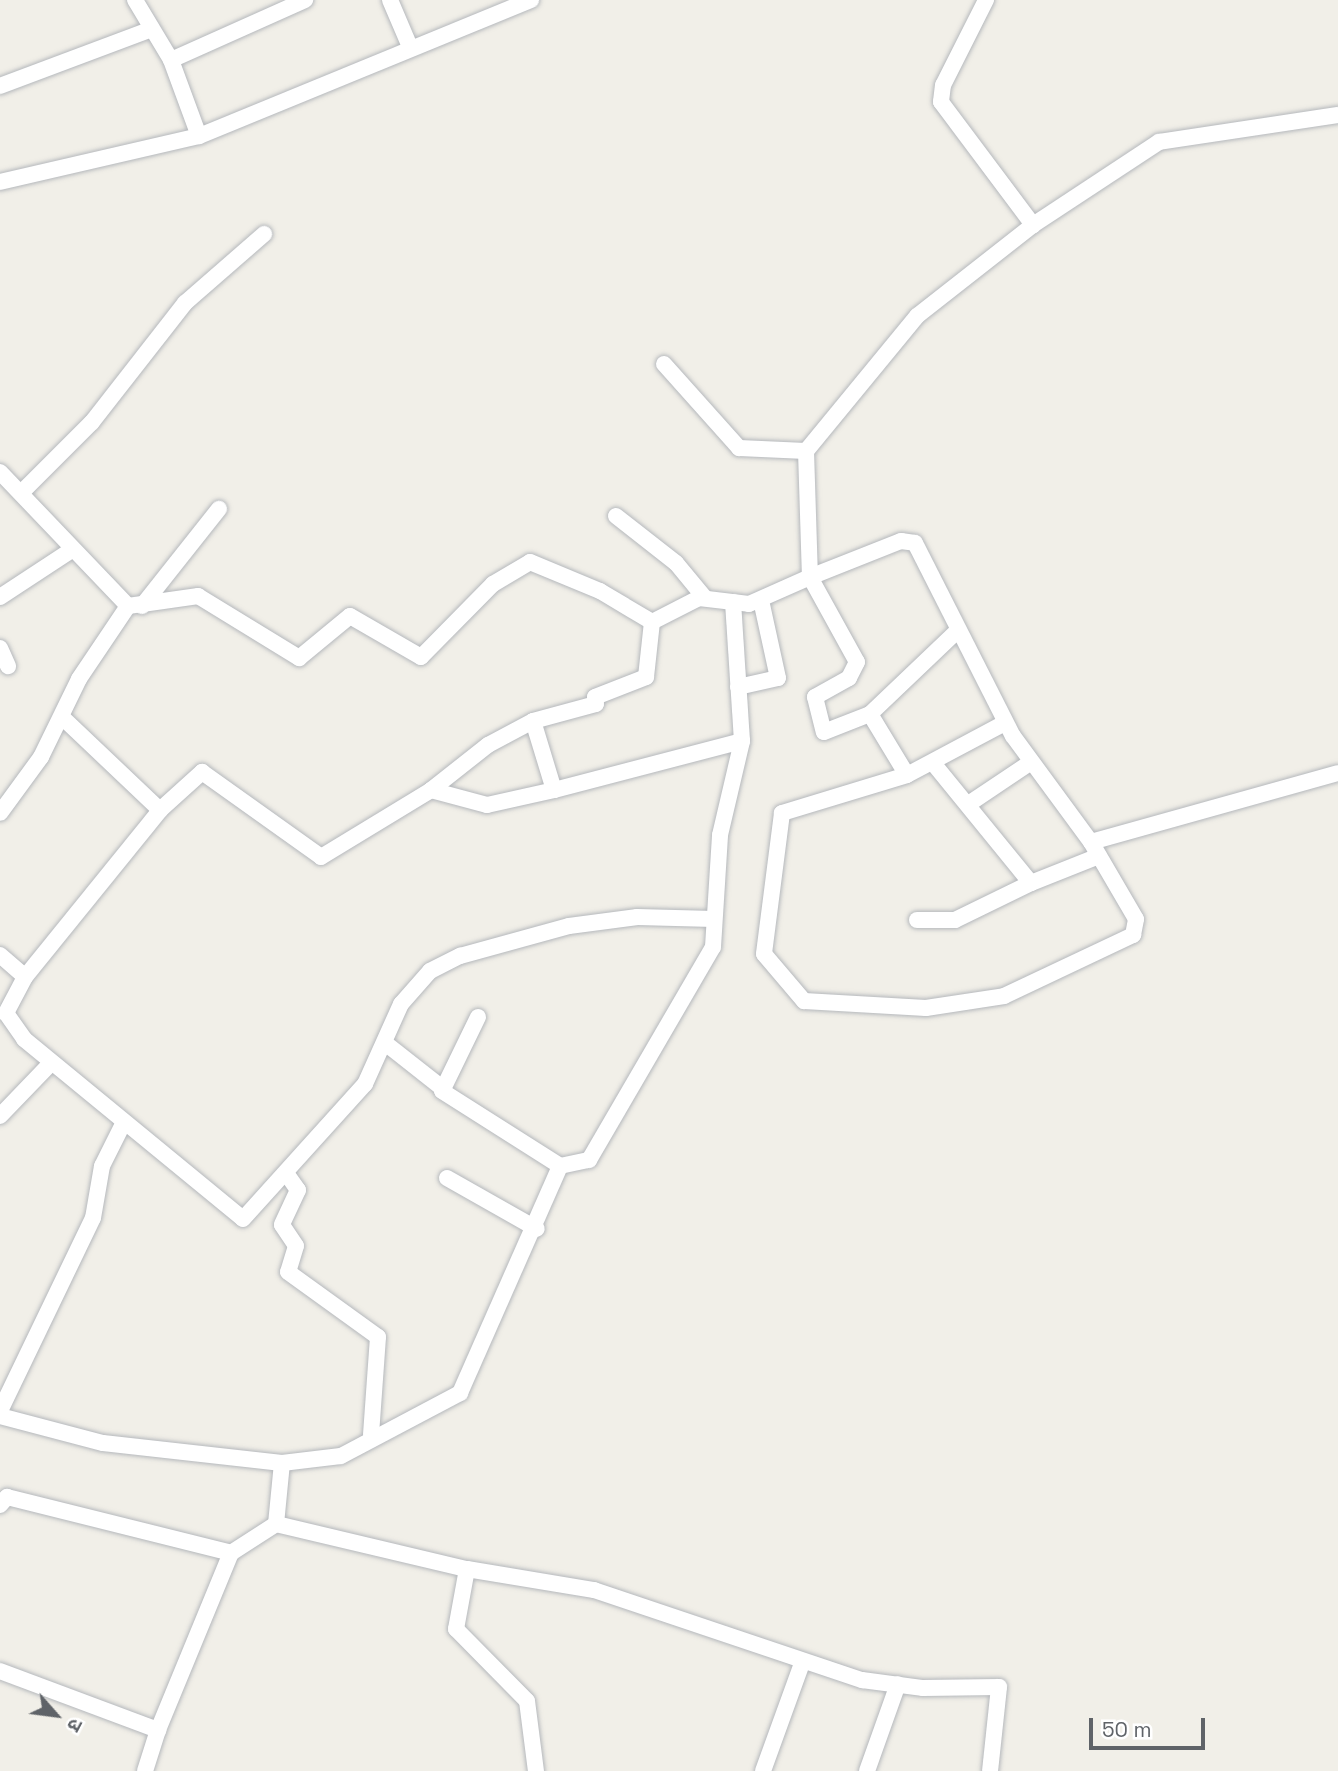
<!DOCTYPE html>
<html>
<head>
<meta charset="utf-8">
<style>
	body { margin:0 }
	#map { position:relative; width:1338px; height:1771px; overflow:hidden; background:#f1efe8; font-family:"Space Grotesk","Noto Sans Devanagari",sans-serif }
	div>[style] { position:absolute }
	.roads { filter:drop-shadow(0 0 2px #b5b8bc) drop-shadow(0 0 2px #b5b8bc) }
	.minor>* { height:16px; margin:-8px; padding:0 8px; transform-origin:8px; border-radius:8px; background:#fff }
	span { translate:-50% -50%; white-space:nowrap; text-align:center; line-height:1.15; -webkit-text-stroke:5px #fff; paint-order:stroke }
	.north { position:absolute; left:21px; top:1680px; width:70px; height:70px; -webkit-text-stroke:5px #fff; paint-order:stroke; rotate:118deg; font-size:19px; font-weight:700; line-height:28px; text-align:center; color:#5f6368 }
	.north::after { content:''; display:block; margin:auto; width:24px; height:32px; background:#5f6368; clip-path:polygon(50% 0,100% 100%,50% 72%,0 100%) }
	.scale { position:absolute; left:1089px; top:1718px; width:116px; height:32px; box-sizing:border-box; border:4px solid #5f6368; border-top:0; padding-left:9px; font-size:21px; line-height:24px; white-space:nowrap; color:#5f6368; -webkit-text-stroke:5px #fff; paint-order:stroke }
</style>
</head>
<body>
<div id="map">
	<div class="roads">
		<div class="minor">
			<div style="left:135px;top:0;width:70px;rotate:59deg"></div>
			<div style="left:171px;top:60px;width:81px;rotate:69.8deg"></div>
			<div style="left:390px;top:0;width:51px;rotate:66.9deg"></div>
			<div style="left:986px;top:0;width:95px;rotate:116.8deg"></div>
			<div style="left:943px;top:85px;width:17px;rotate:97deg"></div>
			<div style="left:941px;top:102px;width:154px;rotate:53.2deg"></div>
			<div style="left:1033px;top:225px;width:147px;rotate:141.9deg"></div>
			<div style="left:917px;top:316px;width:175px;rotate:129.4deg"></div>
			<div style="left:806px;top:451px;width:126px;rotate:88.2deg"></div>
			<div style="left:810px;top:577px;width:98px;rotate:-21.6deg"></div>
			<div style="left:901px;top:541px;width:14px;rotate:8deg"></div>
			<div style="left:915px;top:543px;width:216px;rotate:63.1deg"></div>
			<div style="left:1013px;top:736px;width:132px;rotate:53.7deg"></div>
			<div style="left:1091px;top:842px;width:256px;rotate:-15.6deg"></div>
			<div style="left:171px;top:60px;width:147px;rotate:-24.1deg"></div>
			<div style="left:0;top:86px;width:162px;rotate:-20.6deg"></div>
			<div style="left:0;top:182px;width:204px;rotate:-13deg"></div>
			<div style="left:199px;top:136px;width:359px;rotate:-22.3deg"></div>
			<div style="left:1033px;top:225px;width:151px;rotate:-33.4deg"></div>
			<div style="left:1159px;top:142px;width:181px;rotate:-8.6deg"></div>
			<div style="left:664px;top:364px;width:113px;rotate:48.2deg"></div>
			<div style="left:739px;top:448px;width:67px;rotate:2.6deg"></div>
			<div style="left:0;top:472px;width:185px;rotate:46.3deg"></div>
			<div style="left:128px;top:606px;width:88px;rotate:123.9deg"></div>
			<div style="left:79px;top:679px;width:87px;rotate:116deg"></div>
			<div style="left:41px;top:757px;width:69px;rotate:126.2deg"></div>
			<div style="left:22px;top:492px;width:99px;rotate:-45deg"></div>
			<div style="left:92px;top:422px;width:151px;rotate:-52deg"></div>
			<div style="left:185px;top:303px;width:105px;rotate:-41.1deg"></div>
			<div style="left:616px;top:516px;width:76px;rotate:38.1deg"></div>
			<div style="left:676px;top:563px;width:44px;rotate:50.5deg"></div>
			<div style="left:0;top:597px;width:87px;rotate:-33.3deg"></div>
			<div style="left:733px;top:602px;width:139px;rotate:86.3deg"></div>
			<div style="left:742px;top:741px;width:194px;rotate:165.4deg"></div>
			<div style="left:554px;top:790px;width:72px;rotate:-106.9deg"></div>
			<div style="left:533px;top:721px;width:65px;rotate:-15.1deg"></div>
			<div style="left:596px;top:704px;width:7px;rotate:-98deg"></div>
			<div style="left:595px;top:697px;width:55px;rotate:-21.4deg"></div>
			<div style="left:646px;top:677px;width:55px;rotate:-83.8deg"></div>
			<div style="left:652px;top:622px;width:53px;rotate:-27.1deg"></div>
			<div style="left:699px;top:598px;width:50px;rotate:6.8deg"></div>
			<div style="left:749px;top:604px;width:67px;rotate:-23.9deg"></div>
			<div style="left:810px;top:577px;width:97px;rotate:61.1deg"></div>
			<div style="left:857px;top:662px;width:18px;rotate:117deg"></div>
			<div style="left:849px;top:678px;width:39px;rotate:151deg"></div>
			<div style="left:815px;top:697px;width:36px;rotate:76deg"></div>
			<div style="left:824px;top:732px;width:49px;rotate:-21.4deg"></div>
			<div style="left:870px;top:714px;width:117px;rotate:-43.6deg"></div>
			<div style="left:128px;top:606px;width:71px;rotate:-8.1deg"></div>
			<div style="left:198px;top:596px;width:119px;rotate:31.5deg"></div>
			<div style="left:299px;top:658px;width:66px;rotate:-39.5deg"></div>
			<div style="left:350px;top:616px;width:82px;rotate:30deg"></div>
			<div style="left:421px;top:657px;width:103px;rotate:-45.4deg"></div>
			<div style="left:493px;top:584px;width:43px;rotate:-30.7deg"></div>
			<div style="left:530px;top:562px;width:76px;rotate:22.5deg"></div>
			<div style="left:600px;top:591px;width:61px;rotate:30.8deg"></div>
			<div style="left:142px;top:606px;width:124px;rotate:-51.6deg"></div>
			<div style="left:0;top:648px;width:20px;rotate:66deg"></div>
			<div style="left:738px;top:687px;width:41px;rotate:-12.7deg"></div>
			<div style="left:778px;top:678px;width:80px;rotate:-102.3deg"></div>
			<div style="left:870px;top:714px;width:71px;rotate:58.8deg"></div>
			<div style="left:907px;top:775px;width:111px;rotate:-28deg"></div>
			<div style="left:63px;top:718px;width:134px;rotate:43.5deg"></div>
			<div style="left:933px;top:763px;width:155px;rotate:50.8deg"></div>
			<div style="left:1031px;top:883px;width:73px;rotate:-21.7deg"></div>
			<div style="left:907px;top:775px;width:131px;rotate:163.1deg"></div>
			<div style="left:782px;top:813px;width:142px;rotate:97.3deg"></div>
			<div style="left:764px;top:954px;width:62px;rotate:49.6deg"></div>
			<div style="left:804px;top:1001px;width:122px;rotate:3.3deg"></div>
			<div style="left:926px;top:1008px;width:79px;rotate:-8.7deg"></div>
			<div style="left:1004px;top:996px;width:143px;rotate:-25.3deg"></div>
			<div style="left:1133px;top:935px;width:16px;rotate:-79deg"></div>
			<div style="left:1136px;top:919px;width:89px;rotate:-120.3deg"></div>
			<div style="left:431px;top:790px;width:73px;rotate:-38.3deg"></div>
			<div style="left:488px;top:745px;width:51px;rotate:-28.1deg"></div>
			<div style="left:970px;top:803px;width:73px;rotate:-33.9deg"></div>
			<div style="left:917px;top:920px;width:38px"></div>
			<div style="left:955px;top:920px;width:85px;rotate:-26deg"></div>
			<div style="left:0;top:955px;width:33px;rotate:41deg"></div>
			<div style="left:25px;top:977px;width:41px;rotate:117.8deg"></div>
			<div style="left:6px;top:1013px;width:32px;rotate:55deg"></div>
			<div style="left:24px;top:1039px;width:283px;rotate:39.4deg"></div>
			<div style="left:243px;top:1219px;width:182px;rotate:-47.9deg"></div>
			<div style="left:365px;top:1084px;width:88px;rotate:-65.8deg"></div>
			<div style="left:401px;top:1004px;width:44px;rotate:-48.7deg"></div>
			<div style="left:430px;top:971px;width:34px;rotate:-27deg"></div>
			<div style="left:460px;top:956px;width:113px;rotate:-15.4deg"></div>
			<div style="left:569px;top:926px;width:69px;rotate:-7.5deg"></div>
			<div style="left:637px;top:917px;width:77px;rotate:1.5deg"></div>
			<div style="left:25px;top:977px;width:215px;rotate:-51deg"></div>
			<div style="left:160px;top:810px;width:57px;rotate:-42.1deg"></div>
			<div style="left:202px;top:772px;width:146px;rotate:35.5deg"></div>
			<div style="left:321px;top:857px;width:129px;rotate:-31.3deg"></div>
			<div style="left:431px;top:790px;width:58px;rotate:15deg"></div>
			<div style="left:487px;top:805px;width:69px;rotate:-12.6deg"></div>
			<div style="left:478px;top:1017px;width:82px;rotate:115.9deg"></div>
			<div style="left:442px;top:1091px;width:140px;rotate:32.4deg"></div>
			<div style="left:560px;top:1166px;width:30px;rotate:-12deg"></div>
			<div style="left:589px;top:1160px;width:246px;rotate:-59.8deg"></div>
			<div style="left:713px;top:947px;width:112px;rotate:-86.4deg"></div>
			<div style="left:720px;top:835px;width:97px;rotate:-76.8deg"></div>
			<div style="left:385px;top:1043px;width:71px;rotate:38.2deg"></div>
			<div style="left:0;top:1116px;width:72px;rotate:-46.1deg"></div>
			<div style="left:286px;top:1173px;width:21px;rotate:55deg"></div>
			<div style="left:298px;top:1190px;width:38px;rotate:115deg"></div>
			<div style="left:282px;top:1225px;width:25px;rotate:56deg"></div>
			<div style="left:296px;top:1246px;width:27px;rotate:107deg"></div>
			<div style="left:288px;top:1272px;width:111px;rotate:35.8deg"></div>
			<div style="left:378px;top:1337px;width:98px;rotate:94.1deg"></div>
			<div style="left:447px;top:1178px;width:103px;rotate:29.5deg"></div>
			<div style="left:0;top:1411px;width:214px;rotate:-64.3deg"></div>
			<div style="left:93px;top:1218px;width:53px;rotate:-80.2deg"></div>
			<div style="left:102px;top:1166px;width:49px;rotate:-63.4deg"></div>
			<div style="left:0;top:1416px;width:106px;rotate:14.7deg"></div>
			<div style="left:103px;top:1443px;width:180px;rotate:6.4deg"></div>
			<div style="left:282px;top:1463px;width:59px;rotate:-6.8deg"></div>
			<div style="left:341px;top:1456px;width:135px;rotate:-27.9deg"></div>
			<div style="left:460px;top:1393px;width:248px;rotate:-66.2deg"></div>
			<div style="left:0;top:1505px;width:11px;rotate:-49deg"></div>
			<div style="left:7px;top:1497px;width:231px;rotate:14deg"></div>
			<div style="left:231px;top:1553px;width:54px;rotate:-32.8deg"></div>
			<div style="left:276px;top:1524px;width:61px;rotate:-84.4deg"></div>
			<div style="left:276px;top:1524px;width:196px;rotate:13.3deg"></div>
			<div style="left:467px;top:1569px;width:61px;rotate:100.4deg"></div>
			<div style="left:456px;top:1629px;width:101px;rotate:45.4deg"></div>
			<div style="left:527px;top:1701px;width:71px;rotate:82.7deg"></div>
			<div style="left:467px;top:1569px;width:129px;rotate:9.4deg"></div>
			<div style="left:594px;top:1590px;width:283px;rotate:18.6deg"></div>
			<div style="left:862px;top:1680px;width:62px;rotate:7.5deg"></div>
			<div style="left:923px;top:1688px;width:76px;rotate:-0.8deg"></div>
			<div style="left:999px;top:1687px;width:84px;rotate:96.1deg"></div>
			<div style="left:0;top:1671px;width:169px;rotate:20.5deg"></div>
			<div style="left:158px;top:1730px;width:191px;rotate:-67.6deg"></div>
			<div style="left:145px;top:1771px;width:43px;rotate:-72.4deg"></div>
			<div style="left:763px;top:1771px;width:115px;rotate:-70.1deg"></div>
			<div style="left:867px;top:1771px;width:92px;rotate:-70.4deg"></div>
		</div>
	</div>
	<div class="north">उ</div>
	<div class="scale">50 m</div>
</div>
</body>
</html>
